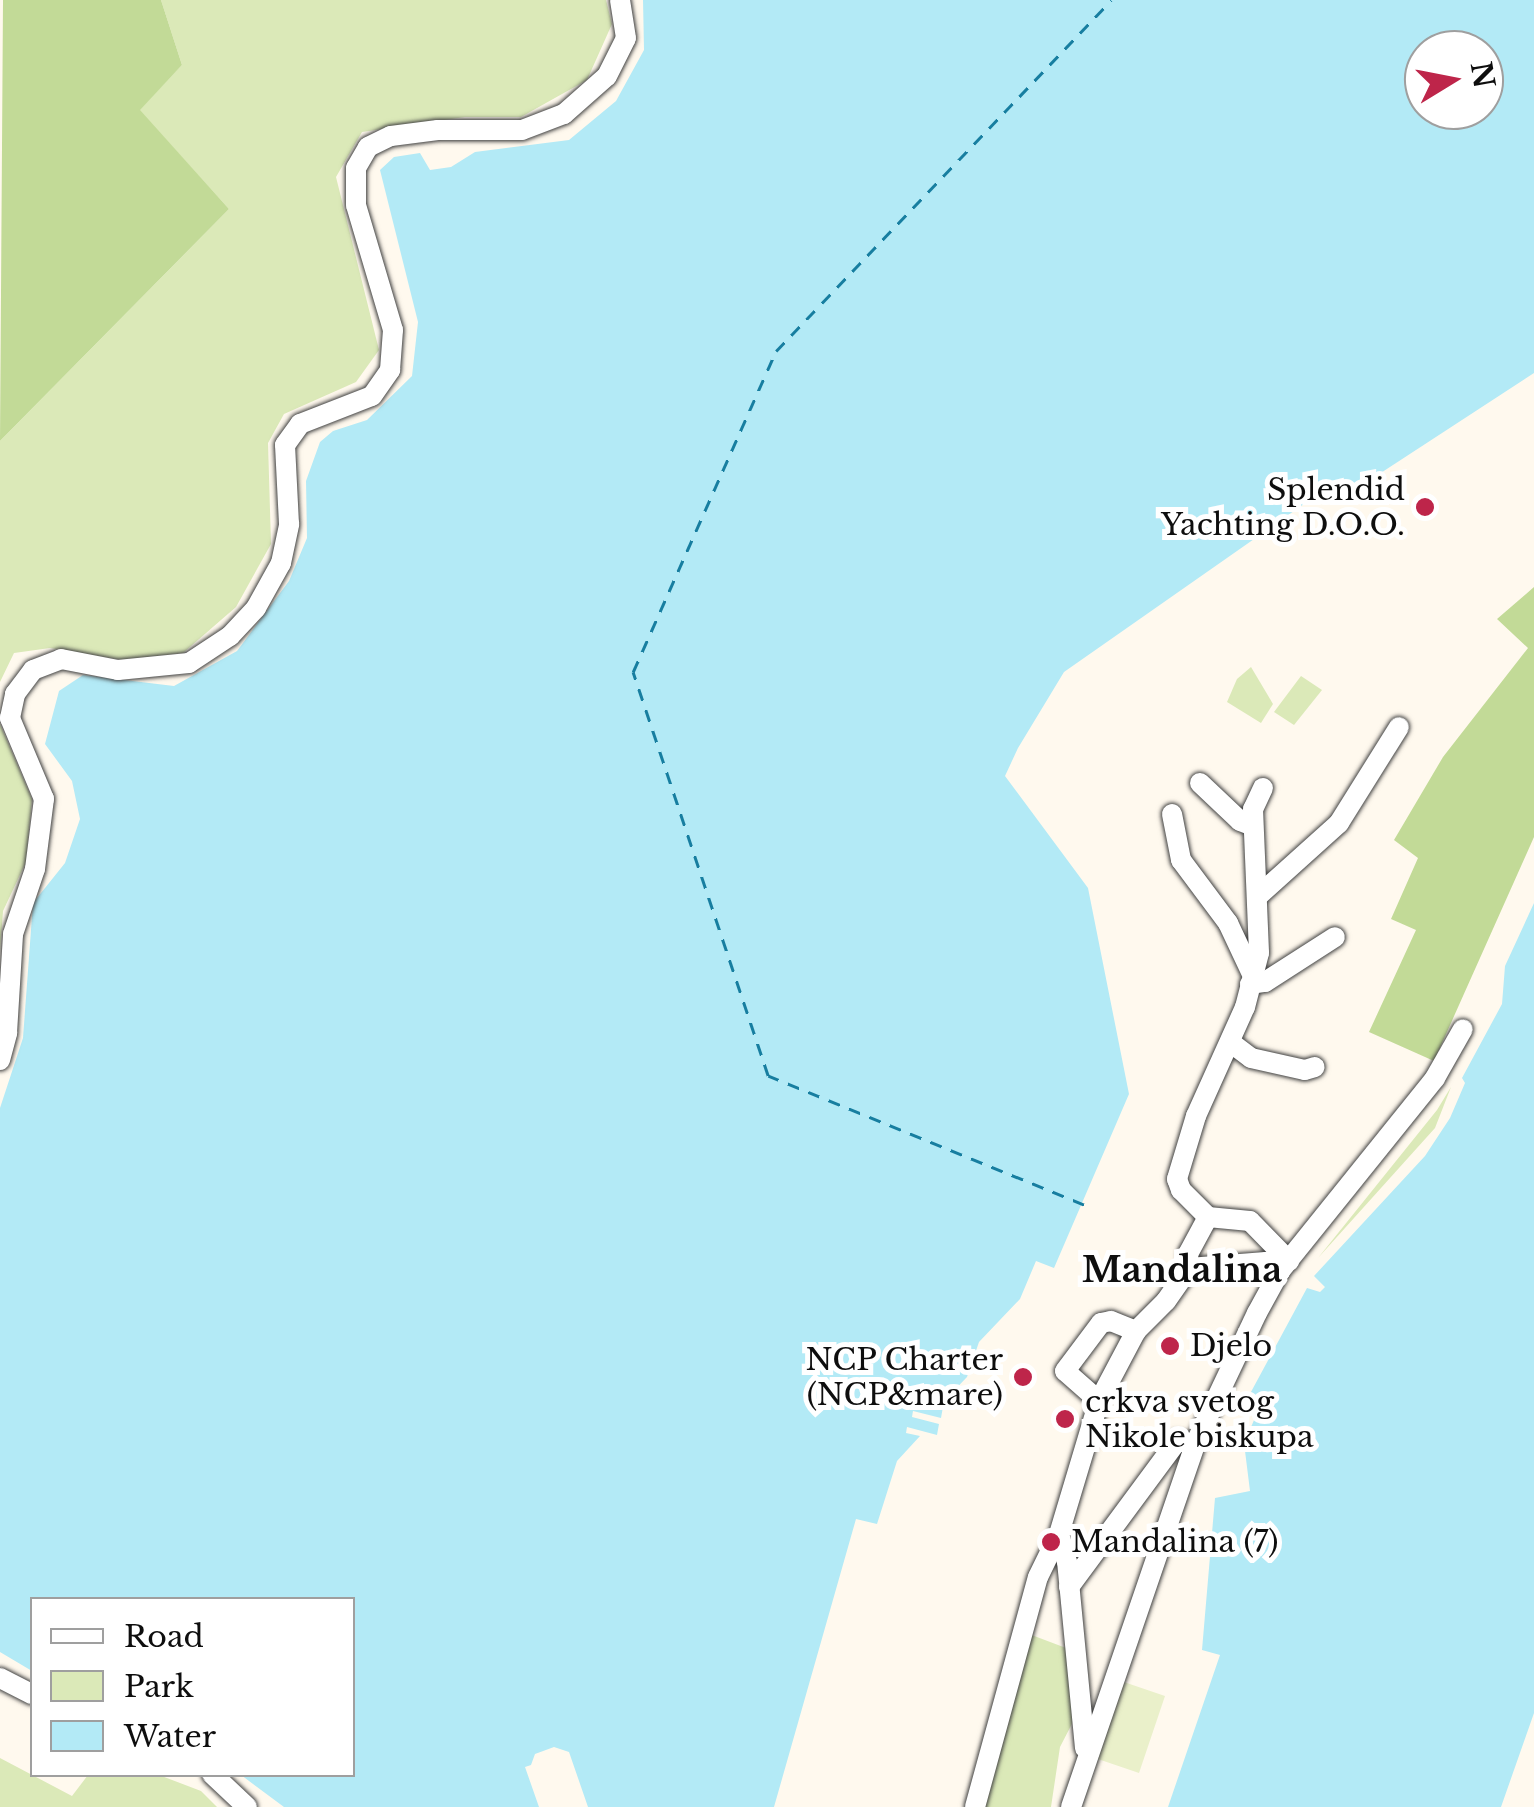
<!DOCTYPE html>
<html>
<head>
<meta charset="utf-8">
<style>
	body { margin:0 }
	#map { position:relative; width:1534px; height:1807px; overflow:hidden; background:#fff9ee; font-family:"Libre Baskerville",serif }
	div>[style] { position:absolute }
	.green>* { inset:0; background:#dbe9b8 }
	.forest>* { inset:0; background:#c2da97 }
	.pitch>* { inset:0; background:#eaf0ca }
	.water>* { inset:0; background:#b3eaf6 }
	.ferry>* { height:2.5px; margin-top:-1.25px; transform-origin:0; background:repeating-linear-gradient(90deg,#177ea0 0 12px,transparent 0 22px) }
	.roads { filter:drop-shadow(0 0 2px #414141) drop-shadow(0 0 2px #414141) }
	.minor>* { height:20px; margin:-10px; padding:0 10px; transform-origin:10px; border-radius:10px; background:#fff }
	.dots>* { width:28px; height:28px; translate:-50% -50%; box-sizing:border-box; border:5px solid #fff; border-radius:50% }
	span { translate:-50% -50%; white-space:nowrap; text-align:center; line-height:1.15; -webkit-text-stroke:10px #fff; paint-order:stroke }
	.poi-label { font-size:30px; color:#0e0e0e }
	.right { translate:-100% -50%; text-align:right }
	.left { translate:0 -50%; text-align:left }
	.quarter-label { font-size:35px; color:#0e0e0e; font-weight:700 }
	.legend { position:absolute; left:30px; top:1597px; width:325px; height:180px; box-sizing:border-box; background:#fff; border:2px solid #9f9f9f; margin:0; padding:12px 18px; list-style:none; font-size:30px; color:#0e0e0e }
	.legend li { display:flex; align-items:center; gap:20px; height:50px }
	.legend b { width:50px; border:2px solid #9f9f9f }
	.north { position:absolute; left:1404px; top:30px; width:100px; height:100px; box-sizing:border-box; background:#fff; border:2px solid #9f9f9f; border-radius:50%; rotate:80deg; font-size:28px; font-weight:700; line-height:40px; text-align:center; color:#0e0e0e }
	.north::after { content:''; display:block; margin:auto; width:35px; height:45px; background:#be254a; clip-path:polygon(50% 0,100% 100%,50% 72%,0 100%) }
</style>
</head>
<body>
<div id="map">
	<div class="green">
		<div style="clip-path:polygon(161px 0,606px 0,612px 24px,587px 80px,521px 117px,465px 117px,362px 132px,336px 177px,379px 350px,356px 382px,284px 414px,268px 443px,271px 544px,236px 607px,183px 653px,122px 660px,50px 648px,14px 653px,0 682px,0 441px,229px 209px,139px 110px,182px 65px)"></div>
		<div style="clip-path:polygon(1251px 667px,1273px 704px,1261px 723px,1227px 702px,1237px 679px)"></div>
		<div style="clip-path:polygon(1301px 676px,1322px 690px,1294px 725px,1274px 712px)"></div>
		<div style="clip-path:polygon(0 724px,32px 799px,26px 862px,3px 911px,0 951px)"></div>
		<div style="clip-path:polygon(1451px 1087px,1435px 1128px,1318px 1258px,1437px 1110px)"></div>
		<div style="clip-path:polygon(1029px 1634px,1066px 1648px,1075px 1718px,1060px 1747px,1051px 1807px,979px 1807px)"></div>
		<div style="clip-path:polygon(0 1758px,72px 1796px,88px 1775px,159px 1775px,201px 1791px,217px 1807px,0 1807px)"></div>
	</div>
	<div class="forest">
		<div style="clip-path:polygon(3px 0,161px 0,182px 65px,140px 110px,229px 209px,0 441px)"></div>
		<div style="clip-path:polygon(1534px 587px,1534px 837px,1434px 1061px,1369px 1032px,1416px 930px,1391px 919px,1418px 858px,1394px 840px,1443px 757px,1528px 648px,1497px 619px)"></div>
	</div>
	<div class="pitch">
		<div style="clip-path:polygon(1118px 1680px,1165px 1696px,1139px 1773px,1092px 1757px)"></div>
	</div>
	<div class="water">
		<div style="clip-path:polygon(evenodd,643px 0,1534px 0,1534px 373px,1347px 495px,1334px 483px,1064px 672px,1018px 748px,1005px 776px,1088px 888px,1129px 1094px,1054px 1268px,1036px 1261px,1020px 1299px,979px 1342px,967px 1377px,944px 1401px,941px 1418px,913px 1411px,912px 1417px,939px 1424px,937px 1435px,907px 1427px,906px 1433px,920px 1436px,897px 1461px,877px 1524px,856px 1519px,774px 1807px,588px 1807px,569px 1752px,554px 1747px,535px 1754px,531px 1765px,525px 1767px,539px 1807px,284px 1807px,241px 1775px,352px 1774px,352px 1600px,32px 1600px,32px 1671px,0 1652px,0 1108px,23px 1038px,33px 903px,65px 863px,80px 819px,72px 781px,45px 744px,59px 691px,83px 675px,174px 686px,237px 651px,289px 581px,307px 538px,306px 481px,320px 442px,333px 431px,367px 420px,412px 376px,418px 322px,380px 170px,394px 157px,420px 153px,430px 170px,451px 167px,475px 152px,569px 140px,616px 101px,644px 50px,643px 0,1424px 50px,1484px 50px,1484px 110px,1424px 110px,1424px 50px)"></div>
		<div style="clip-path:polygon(1534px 903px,1534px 1713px,1501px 1807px,1168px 1807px,1220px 1655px,1202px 1650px,1215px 1498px,1250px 1491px,1244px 1443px,1258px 1411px,1245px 1403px,1307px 1288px,1320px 1292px,1325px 1287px,1314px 1276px,1425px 1156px,1450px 1118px,1465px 1083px,1462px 1078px,1502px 1004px,1505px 966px)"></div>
	</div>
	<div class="ferry">
		<div style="left:1084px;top:1205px;width:341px;rotate:-157.8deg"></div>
		<div style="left:768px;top:1076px;width:426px;rotate:-108.5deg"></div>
		<div style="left:633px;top:672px;width:351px;rotate:-66deg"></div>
		<div style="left:776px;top:351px;width:485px;rotate:-46.3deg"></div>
	</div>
	<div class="roads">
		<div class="minor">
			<div style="left:1200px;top:783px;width:55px;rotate:43.5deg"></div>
			<div style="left:1240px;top:821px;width:14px;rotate:21deg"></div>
			<div style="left:1263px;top:788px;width:23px;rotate:115deg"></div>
			<div style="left:1253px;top:809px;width:144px;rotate:87.6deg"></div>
			<div style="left:1259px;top:953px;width:56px;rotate:104.5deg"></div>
			<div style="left:1245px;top:1007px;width:120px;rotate:114.2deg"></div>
			<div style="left:1196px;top:1116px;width:66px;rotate:106.8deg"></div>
			<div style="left:1177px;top:1179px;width:12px;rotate:70deg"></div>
			<div style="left:1181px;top:1190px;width:38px;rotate:45deg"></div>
			<div style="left:1208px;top:1217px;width:42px;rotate:5.4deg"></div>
			<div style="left:1250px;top:1221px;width:56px;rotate:45.7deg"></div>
			<div style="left:1172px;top:814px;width:47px;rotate:78.9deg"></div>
			<div style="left:1181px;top:860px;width:79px;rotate:53.3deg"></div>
			<div style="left:1228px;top:923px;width:56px;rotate:64.8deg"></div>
			<div style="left:1258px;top:896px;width:109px;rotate:-42deg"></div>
			<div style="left:1339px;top:823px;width:113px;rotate:-58deg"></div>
			<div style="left:1250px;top:984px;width:15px;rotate:-8deg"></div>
			<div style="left:1265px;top:982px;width:83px;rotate:-32.7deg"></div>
			<div style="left:1230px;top:1042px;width:26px;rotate:37deg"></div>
			<div style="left:1251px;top:1058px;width:55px;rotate:12.5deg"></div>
			<div style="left:1305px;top:1070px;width:10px;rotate:-17deg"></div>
			<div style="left:0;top:1060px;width:28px;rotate:-75deg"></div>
			<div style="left:7px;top:1033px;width:99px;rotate:-86.5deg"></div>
			<div style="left:13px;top:934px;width:69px;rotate:-71.3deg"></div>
			<div style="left:35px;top:869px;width:71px;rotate:-82.7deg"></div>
			<div style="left:44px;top:799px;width:88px;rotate:-112.8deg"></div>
			<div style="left:10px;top:718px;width:25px;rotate:-78deg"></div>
			<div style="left:15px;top:694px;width:30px;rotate:-53deg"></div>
			<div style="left:33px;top:670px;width:30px;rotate:-21deg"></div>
			<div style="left:61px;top:659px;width:58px;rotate:10.9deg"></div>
			<div style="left:118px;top:670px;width:71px;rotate:-5.6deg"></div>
			<div style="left:189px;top:663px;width:49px;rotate:-33.4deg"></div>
			<div style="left:230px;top:636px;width:38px;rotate:-47deg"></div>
			<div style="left:256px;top:608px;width:51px;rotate:-60.9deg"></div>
			<div style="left:281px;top:563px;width:40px;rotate:-78deg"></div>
			<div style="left:289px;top:524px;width:79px;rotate:-92.9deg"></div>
			<div style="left:285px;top:445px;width:26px;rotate:-54deg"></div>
			<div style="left:300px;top:424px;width:77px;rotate:-21.3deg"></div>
			<div style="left:372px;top:396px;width:32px;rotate:-55deg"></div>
			<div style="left:390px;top:370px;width:40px;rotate:-85.7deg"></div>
			<div style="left:393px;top:330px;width:130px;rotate:-106.5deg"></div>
			<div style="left:356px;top:205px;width:37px;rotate:-90deg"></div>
			<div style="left:356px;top:168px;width:24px;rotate:-60deg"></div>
			<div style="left:368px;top:147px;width:25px;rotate:-26deg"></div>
			<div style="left:391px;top:136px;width:47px;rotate:-7.3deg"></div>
			<div style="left:438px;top:130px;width:84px"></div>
			<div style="left:522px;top:130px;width:45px;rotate:-20.9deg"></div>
			<div style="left:564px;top:114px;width:57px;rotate:-41.5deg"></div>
			<div style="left:607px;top:76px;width:42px;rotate:-63.4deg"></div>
			<div style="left:626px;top:38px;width:38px;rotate:-99deg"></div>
			<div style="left:1189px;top:1268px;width:77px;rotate:-4.5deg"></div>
			<div style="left:1266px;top:1262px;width:17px;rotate:33deg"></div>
			<div style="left:1099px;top:1401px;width:79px;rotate:-62.1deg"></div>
			<div style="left:1136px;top:1331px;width:42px;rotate:-45deg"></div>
			<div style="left:1166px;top:1301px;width:40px;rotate:-55.1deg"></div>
			<div style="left:1189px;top:1268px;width:14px;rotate:-94deg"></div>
			<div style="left:1188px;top:1254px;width:42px;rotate:-61.6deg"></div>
			<div style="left:1069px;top:1587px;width:182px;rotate:-53.5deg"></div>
			<div style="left:1177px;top:1441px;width:18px;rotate:9deg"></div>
			<div style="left:0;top:1678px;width:36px;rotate:27deg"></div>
			<div style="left:1085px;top:1748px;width:187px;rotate:-95.5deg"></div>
			<div style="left:1067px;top:1562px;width:29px;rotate:-106deg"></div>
			<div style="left:1059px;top:1534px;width:139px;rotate:-73.3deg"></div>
			<div style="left:1099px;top:1401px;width:45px;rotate:-138.6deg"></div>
			<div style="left:1065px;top:1371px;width:60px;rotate:-53.1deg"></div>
			<div style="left:1101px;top:1323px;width:10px;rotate:-11deg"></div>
			<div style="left:1111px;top:1321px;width:27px;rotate:22deg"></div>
			<div style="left:212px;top:1774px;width:48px;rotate:43.3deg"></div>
			<div style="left:975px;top:1807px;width:238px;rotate:-74.7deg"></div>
			<div style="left:1038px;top:1577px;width:48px;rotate:-64deg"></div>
			<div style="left:1071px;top:1807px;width:384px;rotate:-71.1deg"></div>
			<div style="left:1195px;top:1444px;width:145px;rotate:-64.7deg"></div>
			<div style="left:1257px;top:1313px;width:48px;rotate:-61.3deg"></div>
			<div style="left:1280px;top:1271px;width:248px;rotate:-51.2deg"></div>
			<div style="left:1435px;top:1078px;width:56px;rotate:-60.3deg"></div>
		</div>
	</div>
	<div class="dots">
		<div style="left:1425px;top:507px;background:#be254a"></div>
		<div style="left:1170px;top:1346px;background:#be254a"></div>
		<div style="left:1023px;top:1377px;background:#be254a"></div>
		<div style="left:1065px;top:1419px;background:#be254a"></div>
		<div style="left:1051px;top:1542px;background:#be254a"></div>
	</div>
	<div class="poi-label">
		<span class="right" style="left:1405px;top:507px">Splendid<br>Yachting D.O.O.</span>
		<span class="left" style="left:1190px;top:1346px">Djelo</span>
		<span class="right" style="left:1003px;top:1377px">NCP Charter<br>(NCP&amp;mare)</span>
		<span class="left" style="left:1085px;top:1419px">crkva svetog<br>Nikole biskupa</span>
		<span class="left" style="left:1071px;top:1542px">Mandalina (7)</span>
	</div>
	<div class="quarter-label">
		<span style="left:1182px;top:1270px">Mandalina</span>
	</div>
	<ul class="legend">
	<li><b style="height:12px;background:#fff"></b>Road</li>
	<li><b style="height:28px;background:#dbe9b8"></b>Park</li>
	<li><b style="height:28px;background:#b3eaf6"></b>Water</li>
	</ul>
	<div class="north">N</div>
</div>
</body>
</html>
